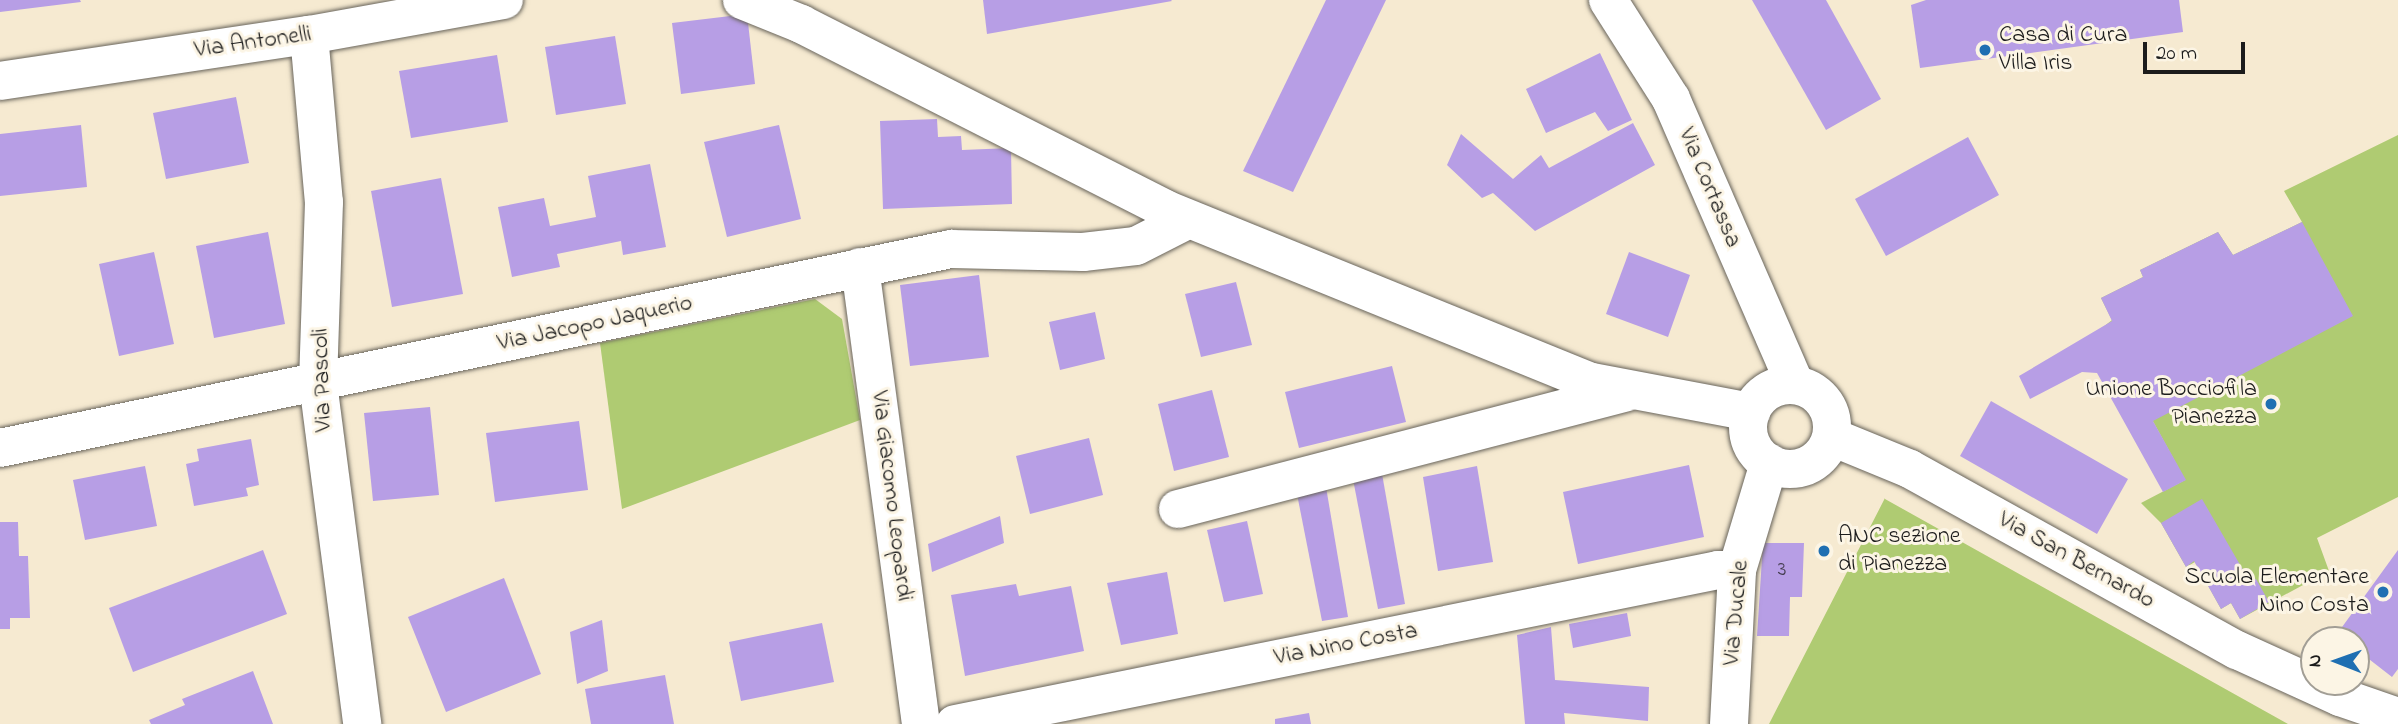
<!DOCTYPE html>
<html>
<head>
<meta charset="utf-8">
<style>
	body { margin:0 }
	#map { position:relative; width:2398px; height:724px; overflow:hidden; background:#f6ead1; font-family:"Indie Flower",sans-serif }
	div>[style] { position:absolute }
	.green>* { inset:0; background:#afcb72 }
	.building>* { inset:0; background:#b79ee5 }
	.roads { filter:drop-shadow(0 0 2px #68645b) drop-shadow(0 0 2px #68645b) }
	.minor>* { height:38px; margin:-19px; padding:0 19px; transform-origin:19px; border-radius:19px; background:#fff }
	.minor>.ring { margin:-19px; padding:0; box-sizing:content-box; background:none; border:38px solid #fff; border-radius:50% }
	.dots>* { width:19px; height:19px; translate:-50% -50%; box-sizing:border-box; border:4px solid #fcf5e5; border-radius:50% }
	span { translate:-50% -50%; white-space:nowrap; text-align:center; line-height:1.15; -webkit-text-stroke:6px #fcf5e5; paint-order:stroke }
	.number-label { font-size:21px; color:#433c4e }
	.number-label span { -webkit-text-stroke-width:0 }
	.poi-label { font-size:24px; color:#1c1c1c }
	.left { translate:0 -50%; text-align:left }
	.right { translate:-100% -50%; text-align:right }
	.street-label { font-size:24px; color:#1c1c1c }
	.north { position:absolute; left:2300px; top:626px; width:70px; height:70px; box-sizing:border-box; background:#fcf5e5; border:2px solid #a29e95; border-radius:50%; rotate:271deg; font-size:19px; font-weight:700; line-height:28px; text-align:center; color:#1c1c1c }
	.north::after { content:''; display:block; margin:auto; width:24px; height:32px; background:#1f6fb2; clip-path:polygon(50% 0,100% 100%,50% 72%,0 100%) }
	.scale { position:absolute; left:2143px; top:42px; width:102px; height:32px; box-sizing:border-box; border:4px solid #1c1c1c; border-top:0; padding-left:9px; font-size:21px; line-height:24px; white-space:nowrap; color:#1c1c1c; -webkit-text-stroke:5px #fcf5e5; paint-order:stroke }
</style>
</head>
<body>
<div id="map">
	<div class="green">
		<div style="clip-path:polygon(2398px 135px,2398px 497px,2317px 538px,2329px 571px,2240px 619px,2231px 603px,2221px 609px,2195px 562px,2186px 567px,2161px 523px,2141px 503px,2185px 480px,2102px 328px,2112px 320px,2101px 298px,2143px 277px,2140px 270px,2218px 232px,2233px 255px,2302px 222px,2284px 191px)"></div>
		<div style="clip-path:polygon(815px 299px,842px 319px,860px 420px,622px 509px,600px 343px)"></div>
		<div style="clip-path:polygon(1885px 498px,1885px 499px,2288px 724px,1769px 724px)"></div>
	</div>
	<div class="building">
		<div style="clip-path:polygon(0 0,80px 0,81px 2px,0 12px)"></div>
		<div style="clip-path:polygon(983px 0,1171px 0,1172px 1px,987px 34px)"></div>
		<div style="clip-path:polygon(1326px 0,1386px 0,1293px 192px,1243px 171px)"></div>
		<div style="clip-path:polygon(1752px 0,1826px 0,1881px 99px,1826px 130px)"></div>
		<div style="clip-path:polygon(1926px 0,2179px 0,2183px 32px,1920px 68px,1911px 5px)"></div>
		<div style="clip-path:polygon(747px 14px,755px 84px,681px 94px,672px 23px)"></div>
		<div style="clip-path:polygon(615px 36px,626px 104px,556px 115px,545px 47px)"></div>
		<div style="clip-path:polygon(1600px 53px,1632px 120px,1608px 131px,1595px 112px,1546px 133px,1526px 89px)"></div>
		<div style="clip-path:polygon(497px 55px,508px 122px,411px 138px,399px 71px)"></div>
		<div style="clip-path:polygon(236px 97px,249px 163px,166px 179px,153px 113px)"></div>
		<div style="clip-path:polygon(937px 119px,938px 137px,961px 136px,962px 150px,1011px 148px,1012px 204px,883px 209px,880px 121px)"></div>
		<div style="clip-path:polygon(1633px 123px,1655px 165px,1535px 231px,1493px 193px,1482px 198px,1447px 165px,1461px 134px,1513px 179px,1541px 155px,1549px 168px)"></div>
		<div style="clip-path:polygon(81px 125px,87px 187px,0 196px,0 134px)"></div>
		<div style="clip-path:polygon(779px 125px,801px 219px,727px 237px,704px 142px)"></div>
		<div style="clip-path:polygon(1968px 137px,1999px 195px,1886px 256px,1855px 199px)"></div>
		<div style="clip-path:polygon(650px 164px,666px 247px,623px 255px,621px 241px,557px 254px,560px 267px,512px 277px,498px 207px,544px 198px,550px 226px,596px 217px,588px 176px)"></div>
		<div style="clip-path:polygon(441px 178px,463px 294px,392px 307px,371px 191px)"></div>
		<div style="clip-path:polygon(2302px 222px,2353px 316px,2153px 421px,2186px 480px,2163px 492px,2097px 373px,2082px 372px,2030px 399px,2019px 376px,2112px 321px,2101px 298px,2143px 277px,2140px 270px,2218px 232px,2233px 255px)"></div>
		<div style="clip-path:polygon(268px 232px,285px 324px,214px 338px,196px 246px)"></div>
		<div style="clip-path:polygon(154px 252px,174px 344px,119px 356px,99px 264px)"></div>
		<div style="clip-path:polygon(1629px 252px,1690px 275px,1668px 337px,1606px 314px)"></div>
		<div style="clip-path:polygon(979px 275px,989px 357px,910px 366px,900px 285px)"></div>
		<div style="clip-path:polygon(1236px 282px,1252px 345px,1201px 357px,1185px 294px)"></div>
		<div style="clip-path:polygon(1095px 312px,1105px 359px,1060px 370px,1049px 322px)"></div>
		<div style="clip-path:polygon(1392px 366px,1406px 422px,1299px 448px,1285px 392px)"></div>
		<div style="clip-path:polygon(1212px 390px,1229px 457px,1174px 471px,1158px 404px)"></div>
		<div style="clip-path:polygon(1991px 401px,2128px 479px,2097px 534px,1960px 456px)"></div>
		<div style="clip-path:polygon(430px 407px,439px 495px,373px 501px,364px 413px)"></div>
		<div style="clip-path:polygon(579px 421px,588px 490px,495px 502px,486px 433px)"></div>
		<div style="clip-path:polygon(1089px 438px,1103px 495px,1030px 514px,1016px 456px)"></div>
		<div style="clip-path:polygon(251px 439px,259px 485px,246px 488px,248px 496px,194px 506px,186px 464px,199px 461px,197px 449px)"></div>
		<div style="clip-path:polygon(1689px 465px,1704px 537px,1578px 564px,1563px 492px)"></div>
		<div style="clip-path:polygon(145px 466px,157px 526px,85px 540px,73px 480px)"></div>
		<div style="clip-path:polygon(1477px 466px,1493px 562px,1438px 571px,1423px 477px)"></div>
		<div style="clip-path:polygon(1381px 468px,1405px 604px,1378px 609px,1352px 474px)"></div>
		<div style="clip-path:polygon(1325px 481px,1348px 617px,1322px 621px,1296px 489px)"></div>
		<div style="clip-path:polygon(2202px 499px,2250px 582px,2256px 579px,2269px 602px,2240px 619px,2231px 603px,2221px 609px,2194px 561px,2186px 567px,2161px 523px)"></div>
		<div style="clip-path:polygon(1000px 516px,1004px 543px,932px 572px,928px 544px)"></div>
		<div style="clip-path:polygon(1247px 521px,1263px 594px,1224px 602px,1207px 530px)"></div>
		<div style="clip-path:polygon(0 522px,18px 522px,19px 556px,28px 556px,30px 618px,10px 618px,10px 629px,0 629px)"></div>
		<div style="clip-path:polygon(1763px 543px,1804px 543px,1802px 597px,1790px 597px,1789px 636px,1757px 636px)"></div>
		<div style="clip-path:polygon(263px 550px,287px 614px,133px 672px,109px 608px)"></div>
		<div style="clip-path:polygon(2398px 550px,2398px 669px,2392px 677px,2356px 649px,2356px 640px,2345px 640px,2337px 634px)"></div>
		<div style="clip-path:polygon(1167px 572px,1178px 634px,1121px 645px,1107px 583px)"></div>
		<div style="clip-path:polygon(504px 578px,541px 674px,446px 712px,408px 617px)"></div>
		<div style="clip-path:polygon(1016px 584px,1019px 596px,1071px 586px,1084px 651px,965px 676px,951px 595px)"></div>
		<div style="clip-path:polygon(1627px 613px,1631px 636px,1573px 648px,1569px 624px)"></div>
		<div style="clip-path:polygon(602px 620px,608px 671px,577px 684px,570px 632px)"></div>
		<div style="clip-path:polygon(822px 623px,834px 682px,741px 701px,729px 642px)"></div>
		<div style="clip-path:polygon(1551px 627px,1555px 680px,1649px 687px,1648px 721px,1564px 713px,1565px 724px,1525px 724px,1517px 635px)"></div>
		<div style="clip-path:polygon(253px 671px,273px 724px,151px 724px,149px 720px,185px 705px,182px 699px)"></div>
		<div style="clip-path:polygon(665px 675px,674px 724px,591px 724px,585px 689px)"></div>
		<div style="clip-path:polygon(1309px 713px,1311px 724px,1275px 724px,1275px 719px)"></div>
	</div>
	<div class="roads">
		<div class="minor">
			<div style="left:742px;top:0;width:64px;rotate:22.1deg"></div>
			<div style="left:801px;top:24px;width:408px;rotate:26.9deg"></div>
			<div style="left:1165px;top:209px;width:461px;rotate:22.1deg"></div>
			<div style="left:1592px;top:382px;width:162px;rotate:10.7deg"></div>
			<div style="left:1608px;top:0;width:117px;rotate:57.5deg"></div>
			<div style="left:1671px;top:99px;width:311px;rotate:66.5deg"></div>
			<div style="left:309px;top:35px;width:168px;rotate:84.9deg"></div>
			<div style="left:324px;top:202px;width:181px;rotate:91.9deg"></div>
			<div style="left:318px;top:383px;width:344px;rotate:82.6deg"></div>
			<div style="left:0;top:81px;width:312px;rotate:-8.5deg"></div>
			<div style="left:309px;top:35px;width:198px;rotate:-10.2deg"></div>
			<div style="left:860px;top:267px;width:461px;rotate:82.4deg"></div>
			<div class="ring" style="left:1748px;top:385px;width:46px;height:46px"></div>
			<div style="left:1832px;top:437px;width:84px;rotate:22.3deg"></div>
			<div style="left:1910px;top:469px;width:374px;rotate:29deg"></div>
			<div style="left:2237px;top:650px;width:113px;rotate:24.5deg"></div>
			<div style="left:2340px;top:697px;width:61px;rotate:19deg"></div>
			<div style="left:0;top:448px;width:972px;rotate:-11.82deg"></div>
			<div style="left:951px;top:249px;width:132px;rotate:1.3deg"></div>
			<div style="left:1083px;top:252px;width:53px;rotate:-6.5deg"></div>
			<div style="left:1136px;top:246px;width:59px;rotate:-27deg"></div>
			<div style="left:1178px;top:509px;width:463px;rotate:-14.6deg"></div>
			<div style="left:955px;top:724px;width:778px;rotate:-11.41deg"></div>
			<div style="left:1718px;top:570px;width:19px"></div>
			<div style="left:1729px;top:724px;width:154px;rotate:-87deg"></div>
			<div style="left:1737px;top:570px;width:112px;rotate:-73.3deg"></div>
		</div>
	</div>
	<div class="dots">
		<div style="left:1985px;top:50px;background:#1f6fb2"></div>
		<div style="left:2271px;top:404px;background:#1f6fb2"></div>
		<div style="left:1824px;top:551px;background:#1f6fb2"></div>
		<div style="left:2383px;top:592px;background:#1f6fb2"></div>
	</div>
	<div class="number-label">
		<span style="left:1782px;top:570px">3</span>
	</div>
	<div class="poi-label">
		<span class="left" style="left:1999px;top:50px">Casa di Cura<br>Villa Iris</span>
		<span class="right" style="left:2257px;top:404px">Unione Bocciofila<br>Pianezza</span>
		<span class="left" style="left:1838px;top:551px">ANC sezione<br>di Pianezza</span>
		<span class="right" style="left:2369px;top:592px">Scuola Elementare<br>Nino Costa</span>
	</div>
	<div class="street-label">
		<span style="left:253px;top:43px;rotate:-8deg">Via Antonelli</span>
		<span style="left:1709px;top:188px;rotate:67deg">Via Cortassa</span>
		<span style="left:595px;top:324px;rotate:-12deg">Via Jacopo Jaquerio</span>
		<span style="left:323px;top:380px;rotate:-92deg">Via Pascoli</span>
		<span style="left:891px;top:496px;rotate:83deg">Via Giacomo Leopardi</span>
		<span style="left:2076px;top:561px;rotate:29deg">Via San Bernardo</span>
		<span style="left:1737px;top:613px;rotate:-85deg">Via Ducale</span>
		<span style="left:1346px;top:645px;rotate:-11deg">Via Nino Costa</span>
	</div>
	<div class="north">N</div>
	<div class="scale">20 m</div>
</div>
</body>
</html>
